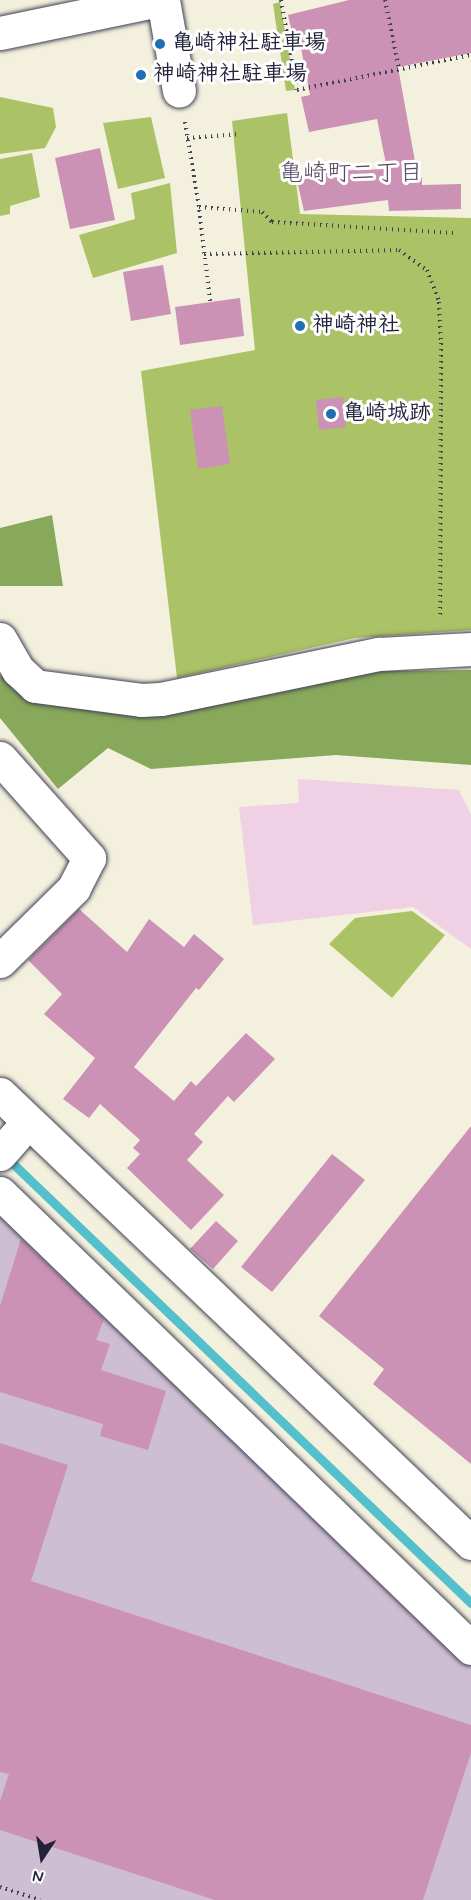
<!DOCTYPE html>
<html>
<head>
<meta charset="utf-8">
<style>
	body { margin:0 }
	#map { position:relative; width:471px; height:1900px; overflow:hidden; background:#f3f0de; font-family:Mynerve,"Klee One",sans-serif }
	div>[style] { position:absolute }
	.built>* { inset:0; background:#f0d0e4 }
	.industrial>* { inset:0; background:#cebed1 }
	.green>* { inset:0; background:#abc266 }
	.forest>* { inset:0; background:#88a85b }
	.stream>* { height:9px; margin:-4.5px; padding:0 4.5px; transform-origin:4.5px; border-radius:4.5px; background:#53c0cb }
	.building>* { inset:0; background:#cb92b5 }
	.path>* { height:4px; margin-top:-2px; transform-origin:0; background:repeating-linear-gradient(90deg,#414153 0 1.5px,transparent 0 6px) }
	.roads { filter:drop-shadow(0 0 2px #414153) drop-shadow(0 0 2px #414153) }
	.minor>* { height:33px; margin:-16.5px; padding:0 16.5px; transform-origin:16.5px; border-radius:16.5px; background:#fff }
	.dots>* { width:16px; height:16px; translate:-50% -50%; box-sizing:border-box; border:3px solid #fff; border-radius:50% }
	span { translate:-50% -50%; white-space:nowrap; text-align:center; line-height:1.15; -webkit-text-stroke:6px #fff; paint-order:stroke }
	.poi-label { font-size:22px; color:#22223b; font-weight:700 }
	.left { translate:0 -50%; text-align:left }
	.neighbourhood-label { font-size:24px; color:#5d4966 }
	.north { position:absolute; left:12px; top:1828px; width:60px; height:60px; -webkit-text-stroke:4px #fff; paint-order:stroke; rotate:192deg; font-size:16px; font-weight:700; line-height:24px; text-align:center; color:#22223b }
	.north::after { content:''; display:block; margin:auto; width:21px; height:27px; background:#22223b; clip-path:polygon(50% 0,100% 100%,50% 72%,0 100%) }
</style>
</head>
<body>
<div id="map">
	<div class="built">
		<div style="clip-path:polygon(298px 779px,459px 790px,471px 815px,471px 949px,413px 907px,253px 925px,239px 807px,299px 803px)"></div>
	</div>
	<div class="industrial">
		<div style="clip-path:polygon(0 1179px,471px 1634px,471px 1900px,0 1900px)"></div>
	</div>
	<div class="green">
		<div style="clip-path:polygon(280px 2px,295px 90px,286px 91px,273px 4px)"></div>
		<div style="clip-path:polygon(0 97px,53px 108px,56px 127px,45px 148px,0 154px)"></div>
		<div style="clip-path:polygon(287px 113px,300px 214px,471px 218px,471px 630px,355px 638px,177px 678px,141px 371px,255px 350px,232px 121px)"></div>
		<div style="clip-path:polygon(151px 117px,165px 178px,118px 189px,103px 123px)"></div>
		<div style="clip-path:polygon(32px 153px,40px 197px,10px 206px,10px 214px,0 216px,0 159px)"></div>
		<div style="clip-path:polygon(170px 183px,177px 253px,93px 278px,79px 235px,135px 219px,131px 193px)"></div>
		<div style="clip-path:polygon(412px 911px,445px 935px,392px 998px,329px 944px,355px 918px)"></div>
	</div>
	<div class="forest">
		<div style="clip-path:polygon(52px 515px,63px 586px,0 586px,0 528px)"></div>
		<div style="clip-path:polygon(471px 670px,471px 765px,336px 755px,151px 769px,108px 748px,58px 789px,0 718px,0 676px,6px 674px,204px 696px,384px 671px)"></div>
	</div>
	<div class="stream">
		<div style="left:5px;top:1156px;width:646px;rotate:43.81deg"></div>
	</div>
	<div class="building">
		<div style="clip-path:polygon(349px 0,471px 0,471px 53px,398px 67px,418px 178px,422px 178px,422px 185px,461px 184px,461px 209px,389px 211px,388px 200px,304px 211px,295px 172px,387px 169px,377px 119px,309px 132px,301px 97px,310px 95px,301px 48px,296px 49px,288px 15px)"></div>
		<div style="clip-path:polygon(100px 148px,115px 220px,70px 229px,55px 158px)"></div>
		<div style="clip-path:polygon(163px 265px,171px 314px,131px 321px,123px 272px)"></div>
		<div style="clip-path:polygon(240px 298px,244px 336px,180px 345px,175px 307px)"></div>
		<div style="clip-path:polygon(343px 397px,346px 427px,319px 430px,316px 400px)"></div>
		<div style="clip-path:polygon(222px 406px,230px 464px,198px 469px,190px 410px)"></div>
		<div style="clip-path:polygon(79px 909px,127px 952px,149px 919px,184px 947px,194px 934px,224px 959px,199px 990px,196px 988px,134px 1067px,174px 1101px,191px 1081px,196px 1086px,246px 1033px,275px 1059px,234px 1102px,228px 1096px,194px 1134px,203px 1142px,187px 1160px,224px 1195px,191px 1230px,127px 1168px,140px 1154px,133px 1148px,140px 1140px,100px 1104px,89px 1118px,63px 1099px,95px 1058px,44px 1014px,62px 994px,28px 960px)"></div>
		<div style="clip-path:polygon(471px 1126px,471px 1464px,373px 1384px,384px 1369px,319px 1316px)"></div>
		<div style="clip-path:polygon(332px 1154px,365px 1180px,272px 1292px,241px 1267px)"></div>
		<div style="clip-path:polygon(216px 1221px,238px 1241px,213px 1269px,190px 1249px)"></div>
		<div style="clip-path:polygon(21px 1239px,104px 1319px,96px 1340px,110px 1344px,101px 1370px,166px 1391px,148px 1450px,100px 1436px,103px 1424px,0 1392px,0 1306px)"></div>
		<div style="clip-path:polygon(0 1443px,68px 1465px,31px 1581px,471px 1725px,471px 1753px,423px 1900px,215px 1900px,0 1830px,0 1801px,9px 1774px,0 1772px)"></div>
	</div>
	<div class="path">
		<div style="left:281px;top:0;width:91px;rotate:79.9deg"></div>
		<div style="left:297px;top:90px;width:177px;rotate:-11.4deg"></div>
		<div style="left:385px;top:0;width:70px;rotate:78.5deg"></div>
		<div style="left:185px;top:122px;width:86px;rotate:80.6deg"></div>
		<div style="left:187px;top:138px;width:52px;rotate:-4.4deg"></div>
		<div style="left:204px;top:254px;width:195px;rotate:-1.2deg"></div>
		<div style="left:399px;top:250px;width:34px;rotate:36deg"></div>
		<div style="left:427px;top:270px;width:34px;rotate:69deg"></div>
		<div style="left:439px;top:302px;width:41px;rotate:87.2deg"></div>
		<div style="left:441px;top:343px;width:276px;rotate:90.2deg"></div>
		<div style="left:210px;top:301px;width:95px;rotate:-96.7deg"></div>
		<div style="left:199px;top:207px;width:63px;rotate:4.5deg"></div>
		<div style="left:262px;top:212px;width:14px;rotate:45deg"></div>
		<div style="left:272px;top:222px;width:182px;rotate:3.5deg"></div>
		<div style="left:0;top:1887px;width:42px;rotate:18deg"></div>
	</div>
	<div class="roads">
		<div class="minor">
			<div style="left:163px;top:0;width:92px;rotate:80deg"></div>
			<div style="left:0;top:33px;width:163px;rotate:-11.7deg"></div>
			<div style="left:0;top:639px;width:36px;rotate:60deg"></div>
			<div style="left:18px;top:670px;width:23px;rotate:43deg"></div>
			<div style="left:35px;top:686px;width:107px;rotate:7.5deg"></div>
			<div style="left:141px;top:700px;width:20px;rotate:-3deg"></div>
			<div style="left:161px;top:699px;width:223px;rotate:-11.7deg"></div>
			<div style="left:379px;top:654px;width:92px;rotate:-3.1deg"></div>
			<div style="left:0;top:758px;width:134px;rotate:48.3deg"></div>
			<div style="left:89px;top:858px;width:34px;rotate:117deg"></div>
			<div style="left:74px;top:888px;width:104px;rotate:135.4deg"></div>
			<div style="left:0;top:1094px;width:651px;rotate:43.63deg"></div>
			<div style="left:0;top:1154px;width:43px;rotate:-48.8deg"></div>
			<div style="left:0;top:1193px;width:655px;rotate:44.01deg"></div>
		</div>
	</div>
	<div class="dots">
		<div style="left:160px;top:44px;background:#1f6fb2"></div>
		<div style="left:141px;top:75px;background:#1f6fb2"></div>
		<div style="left:300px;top:326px;background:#1f6fb2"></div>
		<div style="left:331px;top:414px;background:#1f6fb2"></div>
	</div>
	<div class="poi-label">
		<span class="left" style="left:172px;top:44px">亀崎神社駐車場</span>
		<span class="left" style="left:153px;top:75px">神崎神社駐車場</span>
		<span class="left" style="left:312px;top:326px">神崎神社</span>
		<span class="left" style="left:343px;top:414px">亀崎城跡</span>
	</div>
	<div class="neighbourhood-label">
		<span style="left:351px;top:174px">亀崎町二丁目</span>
	</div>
	<div class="north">N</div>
</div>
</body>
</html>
